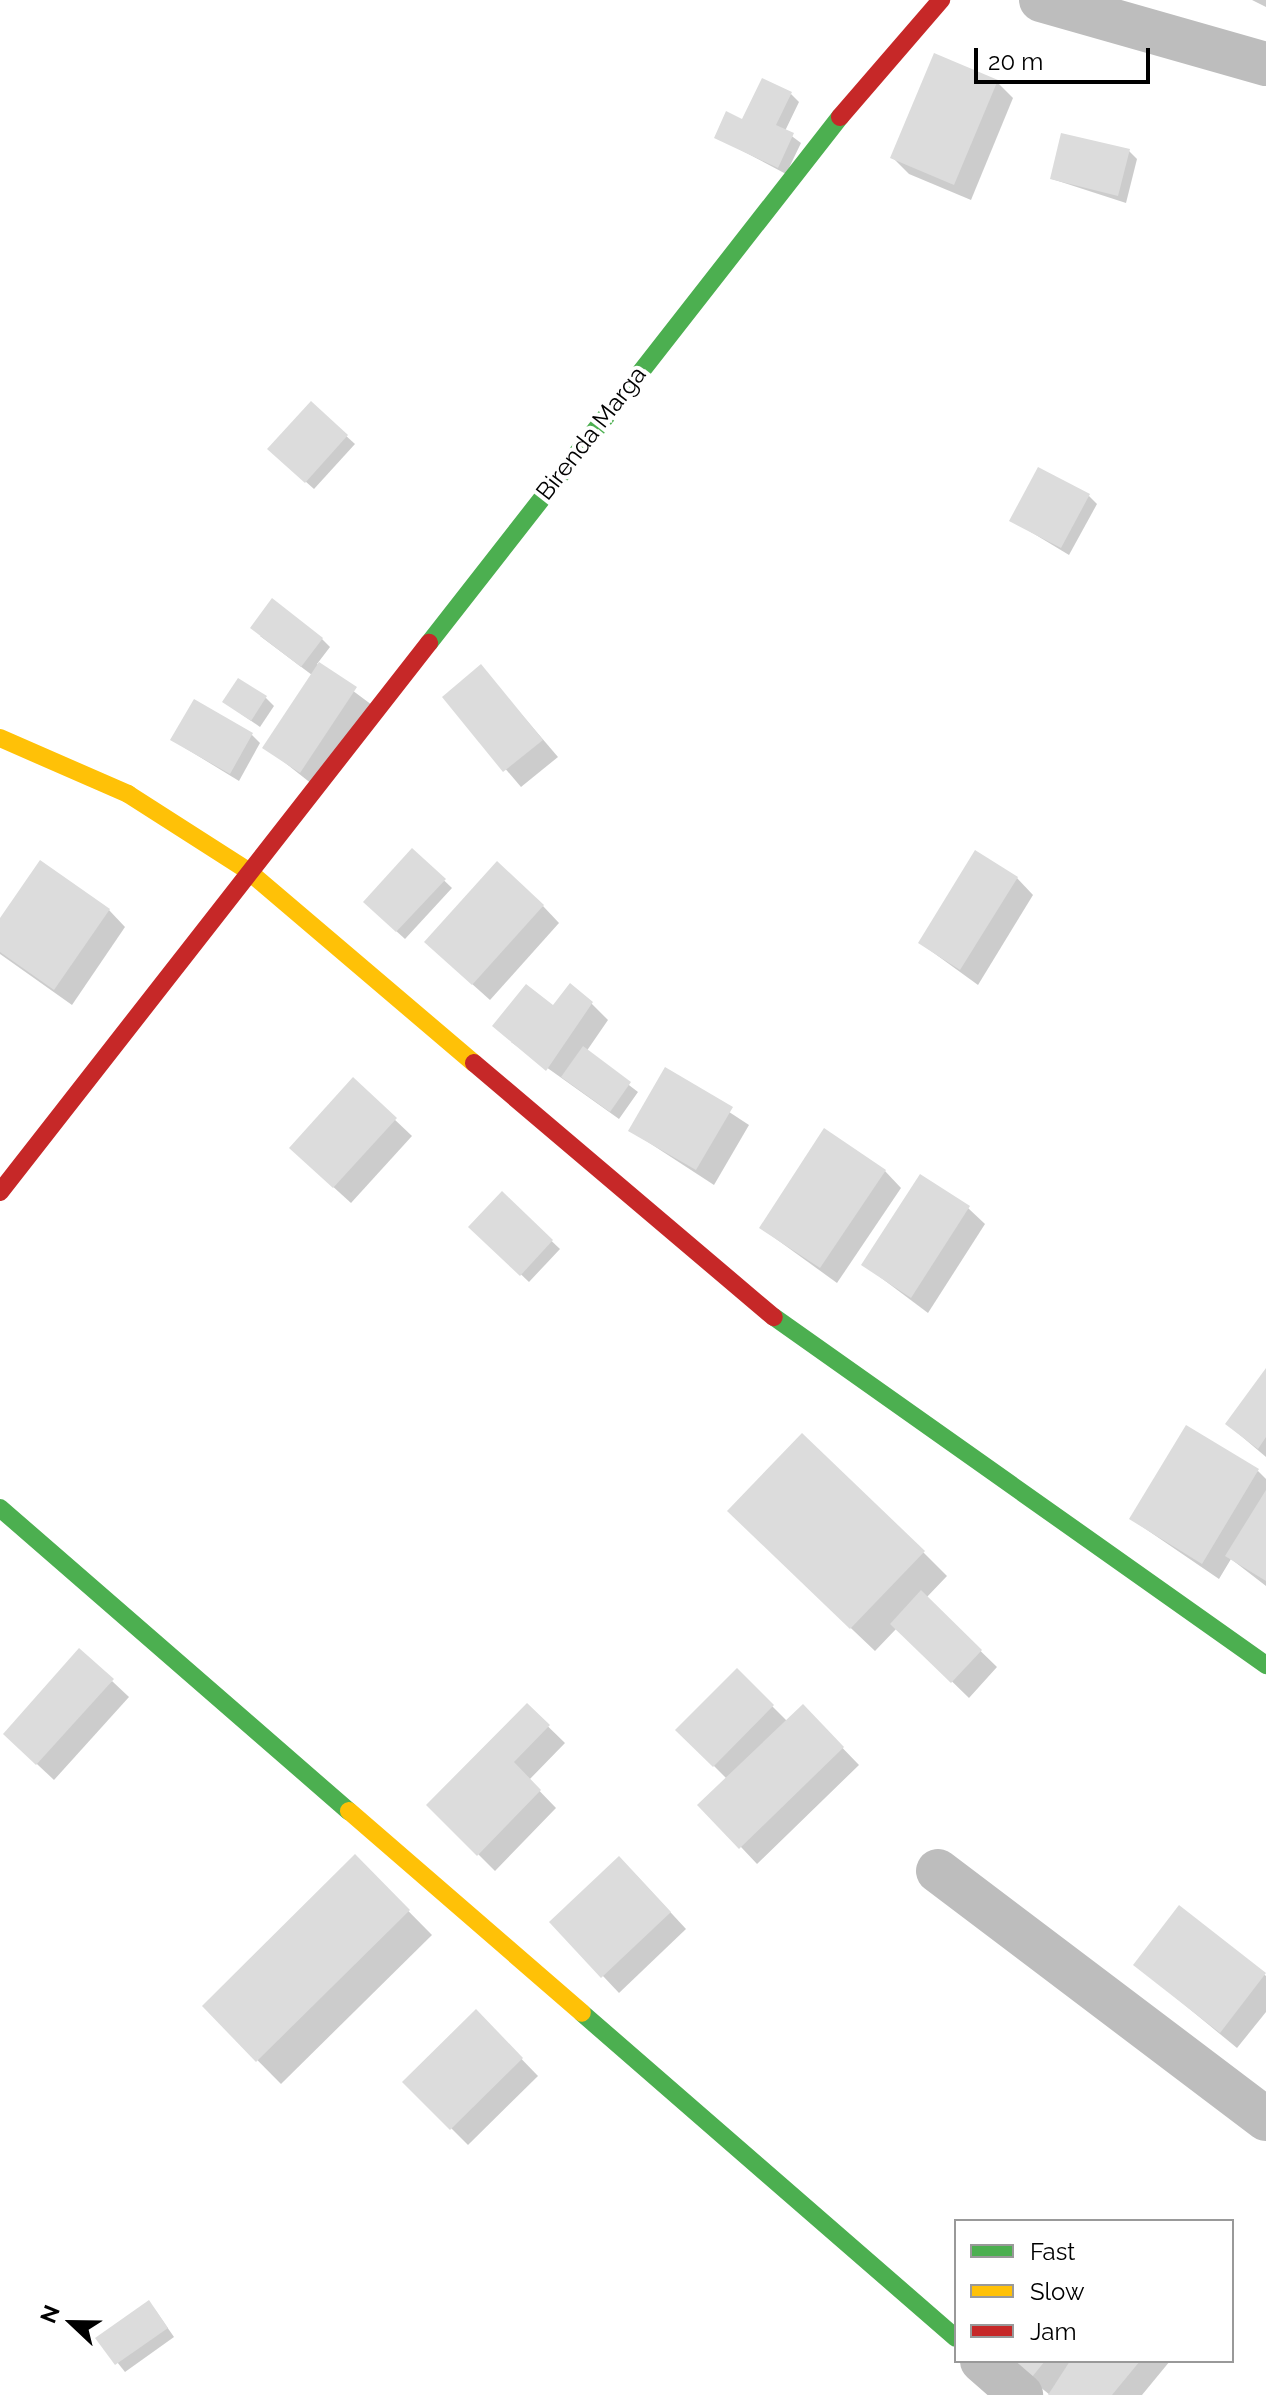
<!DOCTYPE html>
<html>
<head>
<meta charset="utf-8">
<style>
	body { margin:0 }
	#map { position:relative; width:1266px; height:2395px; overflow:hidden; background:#fff; font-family:Raleway,sans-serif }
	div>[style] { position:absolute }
	.shadow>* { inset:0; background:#0003 }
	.building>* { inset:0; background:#dcdcdc }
	.street>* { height:44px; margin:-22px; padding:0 22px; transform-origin:22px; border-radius:22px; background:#bdbdbd }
	.fast>* { height:18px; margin:-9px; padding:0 9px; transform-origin:9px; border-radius:9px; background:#4caf50 }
	.slow>* { height:18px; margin:-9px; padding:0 9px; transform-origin:9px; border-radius:9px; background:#ffc107 }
	.jam>* { height:18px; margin:-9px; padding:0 9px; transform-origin:9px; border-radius:9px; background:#c62828 }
	span { translate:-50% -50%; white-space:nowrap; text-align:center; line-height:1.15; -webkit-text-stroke:8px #fff; paint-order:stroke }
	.street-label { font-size:24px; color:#000 }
	.legend { position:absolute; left:954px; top:2219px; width:280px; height:144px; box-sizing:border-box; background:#fff; border:2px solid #999; margin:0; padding:10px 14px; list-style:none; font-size:24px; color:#000 }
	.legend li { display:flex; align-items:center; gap:16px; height:40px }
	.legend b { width:40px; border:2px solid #999 }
	.north { position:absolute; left:32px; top:2283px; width:80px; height:80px; -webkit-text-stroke:6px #fff; paint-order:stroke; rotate:292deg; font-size:22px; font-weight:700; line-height:32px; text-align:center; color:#000 }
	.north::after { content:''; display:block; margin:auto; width:28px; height:36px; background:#000; clip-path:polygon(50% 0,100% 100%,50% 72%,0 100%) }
	.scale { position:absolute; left:974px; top:48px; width:176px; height:36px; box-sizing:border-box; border:4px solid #000; border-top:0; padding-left:10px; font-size:24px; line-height:28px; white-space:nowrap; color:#000; -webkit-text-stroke:6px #fff; paint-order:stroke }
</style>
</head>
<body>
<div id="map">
	<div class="shadow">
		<div style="clip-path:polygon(1252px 0,1266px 0,1266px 7px)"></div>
		<div style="clip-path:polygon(997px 82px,1013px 98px,971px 200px,909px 174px,892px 157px)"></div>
		<div style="clip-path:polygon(791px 94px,799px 102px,785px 131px,801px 143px,786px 174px,716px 137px)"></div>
		<div style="clip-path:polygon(1129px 151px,1137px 159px,1126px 203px,1052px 179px)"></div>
		<div style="clip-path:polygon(311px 404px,355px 444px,314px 489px,278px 457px)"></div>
		<div style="clip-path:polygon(1089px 496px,1097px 504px,1069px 555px,1011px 520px)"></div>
		<div style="clip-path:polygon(260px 636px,322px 639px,330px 647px,317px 664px,372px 705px,317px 788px,265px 747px,312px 675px)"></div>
		<div style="clip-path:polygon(481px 667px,558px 757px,521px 787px,444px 697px)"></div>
		<div style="clip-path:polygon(266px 698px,274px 706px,260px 727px,224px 702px)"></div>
		<div style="clip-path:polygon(252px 735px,260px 743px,239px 781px,172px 740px)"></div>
		<div style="clip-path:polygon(412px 850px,452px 888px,405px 939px,373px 910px)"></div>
		<div style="clip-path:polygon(1017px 878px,1033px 895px,978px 985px,920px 943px)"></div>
		<div style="clip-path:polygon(543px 906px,559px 923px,490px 1000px,443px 958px)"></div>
		<div style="clip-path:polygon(109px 910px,125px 927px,72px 1005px,0 954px,0 921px)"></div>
		<div style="clip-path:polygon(591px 1003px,608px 1020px,586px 1052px,638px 1092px,619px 1119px,511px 1042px,553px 1008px)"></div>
		<div style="clip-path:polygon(665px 1070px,749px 1125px,714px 1185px,631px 1131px)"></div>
		<div style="clip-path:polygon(353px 1080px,412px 1136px,351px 1203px,308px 1164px)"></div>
		<div style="clip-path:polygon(885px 1171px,901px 1188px,837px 1283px,761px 1228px)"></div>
		<div style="clip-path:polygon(502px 1194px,560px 1249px,529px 1282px,471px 1227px)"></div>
		<div style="clip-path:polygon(968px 1208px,985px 1224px,928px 1313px,864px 1265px)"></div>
		<div style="clip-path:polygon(1266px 1371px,1266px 1457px,1227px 1424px)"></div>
		<div style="clip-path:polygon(1258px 1471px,1266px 1479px,1266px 1586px,1231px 1559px,1219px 1579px,1131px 1519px)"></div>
		<div style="clip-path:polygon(753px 1535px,923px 1552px,947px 1576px,926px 1598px,997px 1667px,969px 1698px,897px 1628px,875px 1651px)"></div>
		<div style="clip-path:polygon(737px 1671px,788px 1722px,803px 1707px,859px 1765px,757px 1864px,741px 1847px,727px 1779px,678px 1730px)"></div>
		<div style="clip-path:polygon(112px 1681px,129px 1697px,54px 1780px,22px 1750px)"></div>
		<div style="clip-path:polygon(527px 1706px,565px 1743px,529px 1780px,556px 1808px,495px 1871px,429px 1805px)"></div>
		<div style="clip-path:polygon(355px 1857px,432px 1935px,281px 2084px,204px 2006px)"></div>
		<div style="clip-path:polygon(636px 1875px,686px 1929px,619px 1993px,552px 1922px)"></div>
		<div style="clip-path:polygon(1180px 1908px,1266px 1976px,1266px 2012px,1237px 2048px,1136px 1965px)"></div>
		<div style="clip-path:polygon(476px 2012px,538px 2076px,468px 2145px,405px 2082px)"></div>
		<div style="clip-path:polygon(156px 2311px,174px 2337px,125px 2372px,98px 2338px)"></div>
		<div style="clip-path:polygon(1008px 2361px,1170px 2361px,1142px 2395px,1050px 2395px)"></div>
	</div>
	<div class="building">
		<div style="clip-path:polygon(934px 53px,998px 80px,954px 185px,890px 158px)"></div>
		<div style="clip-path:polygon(762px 78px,792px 92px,776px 125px,794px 133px,778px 168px,714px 138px,726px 111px,742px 119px)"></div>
		<div style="clip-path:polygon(1061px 133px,1130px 149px,1118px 196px,1050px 179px)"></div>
		<div style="clip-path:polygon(311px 401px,348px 435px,305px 483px,267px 449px)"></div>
		<div style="clip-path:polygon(1038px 467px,1090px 494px,1061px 548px,1009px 521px)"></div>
		<div style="clip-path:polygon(272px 598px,323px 638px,301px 667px,250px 628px)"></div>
		<div style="clip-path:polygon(319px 662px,357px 687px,300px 773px,262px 748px)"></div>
		<div style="clip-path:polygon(481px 664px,543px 740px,503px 772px,442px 697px)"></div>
		<div style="clip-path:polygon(238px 678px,267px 696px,251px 721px,222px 702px)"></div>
		<div style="clip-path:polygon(194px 699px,253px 733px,230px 774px,170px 740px)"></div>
		<div style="clip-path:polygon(412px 848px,446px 879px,396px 932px,363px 902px)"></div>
		<div style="clip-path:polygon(975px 850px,1018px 877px,960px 970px,918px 943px)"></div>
		<div style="clip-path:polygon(40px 860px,110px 909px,54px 990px,0 952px,0 918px)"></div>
		<div style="clip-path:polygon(497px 861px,544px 905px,472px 985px,424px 942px)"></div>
		<div style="clip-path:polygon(570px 983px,593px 1002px,546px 1071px,492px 1026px,526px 984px,553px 1005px)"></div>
		<div style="clip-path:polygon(583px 1046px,631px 1082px,610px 1112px,561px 1077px)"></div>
		<div style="clip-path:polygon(665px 1067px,733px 1107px,696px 1170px,628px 1131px)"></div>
		<div style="clip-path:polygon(353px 1077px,397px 1118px,333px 1188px,289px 1148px)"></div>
		<div style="clip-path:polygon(824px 1128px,886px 1170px,820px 1268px,759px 1228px)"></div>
		<div style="clip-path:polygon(920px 1174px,970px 1206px,911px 1298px,861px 1265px)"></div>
		<div style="clip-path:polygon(502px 1191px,553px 1240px,520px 1276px,468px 1227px)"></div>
		<div style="clip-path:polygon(1266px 1368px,1266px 1437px,1258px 1449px,1225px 1424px)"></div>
		<div style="clip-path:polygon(1186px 1425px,1259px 1469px,1202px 1564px,1129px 1519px)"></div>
		<div style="clip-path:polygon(802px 1433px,925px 1551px,850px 1629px,727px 1511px)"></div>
		<div style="clip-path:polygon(1266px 1490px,1266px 1581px,1225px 1556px)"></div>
		<div style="clip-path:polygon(921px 1590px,982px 1650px,951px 1683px,890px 1624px)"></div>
		<div style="clip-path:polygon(79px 1648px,114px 1679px,36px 1765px,3px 1734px)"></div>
		<div style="clip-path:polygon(737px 1668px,774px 1705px,713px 1767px,675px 1730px)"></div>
		<div style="clip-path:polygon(527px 1703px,550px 1725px,514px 1762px,541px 1790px,477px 1856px,426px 1805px)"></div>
		<div style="clip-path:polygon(803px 1704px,844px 1747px,739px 1849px,697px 1805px)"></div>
		<div style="clip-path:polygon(355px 1854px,410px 1910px,256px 2062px,202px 2006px)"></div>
		<div style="clip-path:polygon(619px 1856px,671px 1912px,601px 1978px,549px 1922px)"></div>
		<div style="clip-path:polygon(1179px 1905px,1266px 1973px,1220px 2033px,1133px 1965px)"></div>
		<div style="clip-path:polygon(476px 2009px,523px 2058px,450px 2130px,402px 2082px)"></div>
		<div style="clip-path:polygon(149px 2300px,168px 2328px,115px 2365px,95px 2338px)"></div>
		<div style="clip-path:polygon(1011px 2361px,1045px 2361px,1032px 2377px)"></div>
		<div style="clip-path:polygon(1070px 2361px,1140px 2361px,1112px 2395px,1048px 2395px)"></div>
	</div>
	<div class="street">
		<div style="left:1041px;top:0;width:234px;rotate:15.9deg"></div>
		<div style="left:938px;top:1871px;width:411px;rotate:37.1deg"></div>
		<div style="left:982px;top:2361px;width:52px;rotate:41.1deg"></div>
	</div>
	<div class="fast">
		<div style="left:429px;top:643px;width:668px;rotate:-52deg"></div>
		<div style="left:774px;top:1317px;width:603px;rotate:35.27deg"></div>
		<div style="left:0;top:1508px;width:462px;rotate:41deg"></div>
		<div style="left:582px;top:2013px;width:495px;rotate:41deg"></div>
	</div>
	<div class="slow">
		<div style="left:0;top:738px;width:140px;rotate:23.6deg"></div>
		<div style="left:128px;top:794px;width:141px;rotate:32.6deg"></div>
		<div style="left:247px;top:870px;width:298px;rotate:40.4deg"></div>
		<div style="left:349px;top:1811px;width:308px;rotate:40.9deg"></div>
	</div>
	<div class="jam">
		<div style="left:840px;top:117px;width:155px;rotate:-49.2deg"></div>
		<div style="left:474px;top:1063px;width:393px;rotate:40.3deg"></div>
		<div style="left:0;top:1192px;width:697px;rotate:-52deg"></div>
	</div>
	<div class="street-label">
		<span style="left:591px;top:433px;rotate:-52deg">Birenda Marga</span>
	</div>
	<ul class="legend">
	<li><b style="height:10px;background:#4caf50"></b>Fast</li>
	<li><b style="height:10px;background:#ffc107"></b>Slow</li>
	<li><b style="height:10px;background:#c62828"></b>Jam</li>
	</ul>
	<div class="north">N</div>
	<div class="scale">20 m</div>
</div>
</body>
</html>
